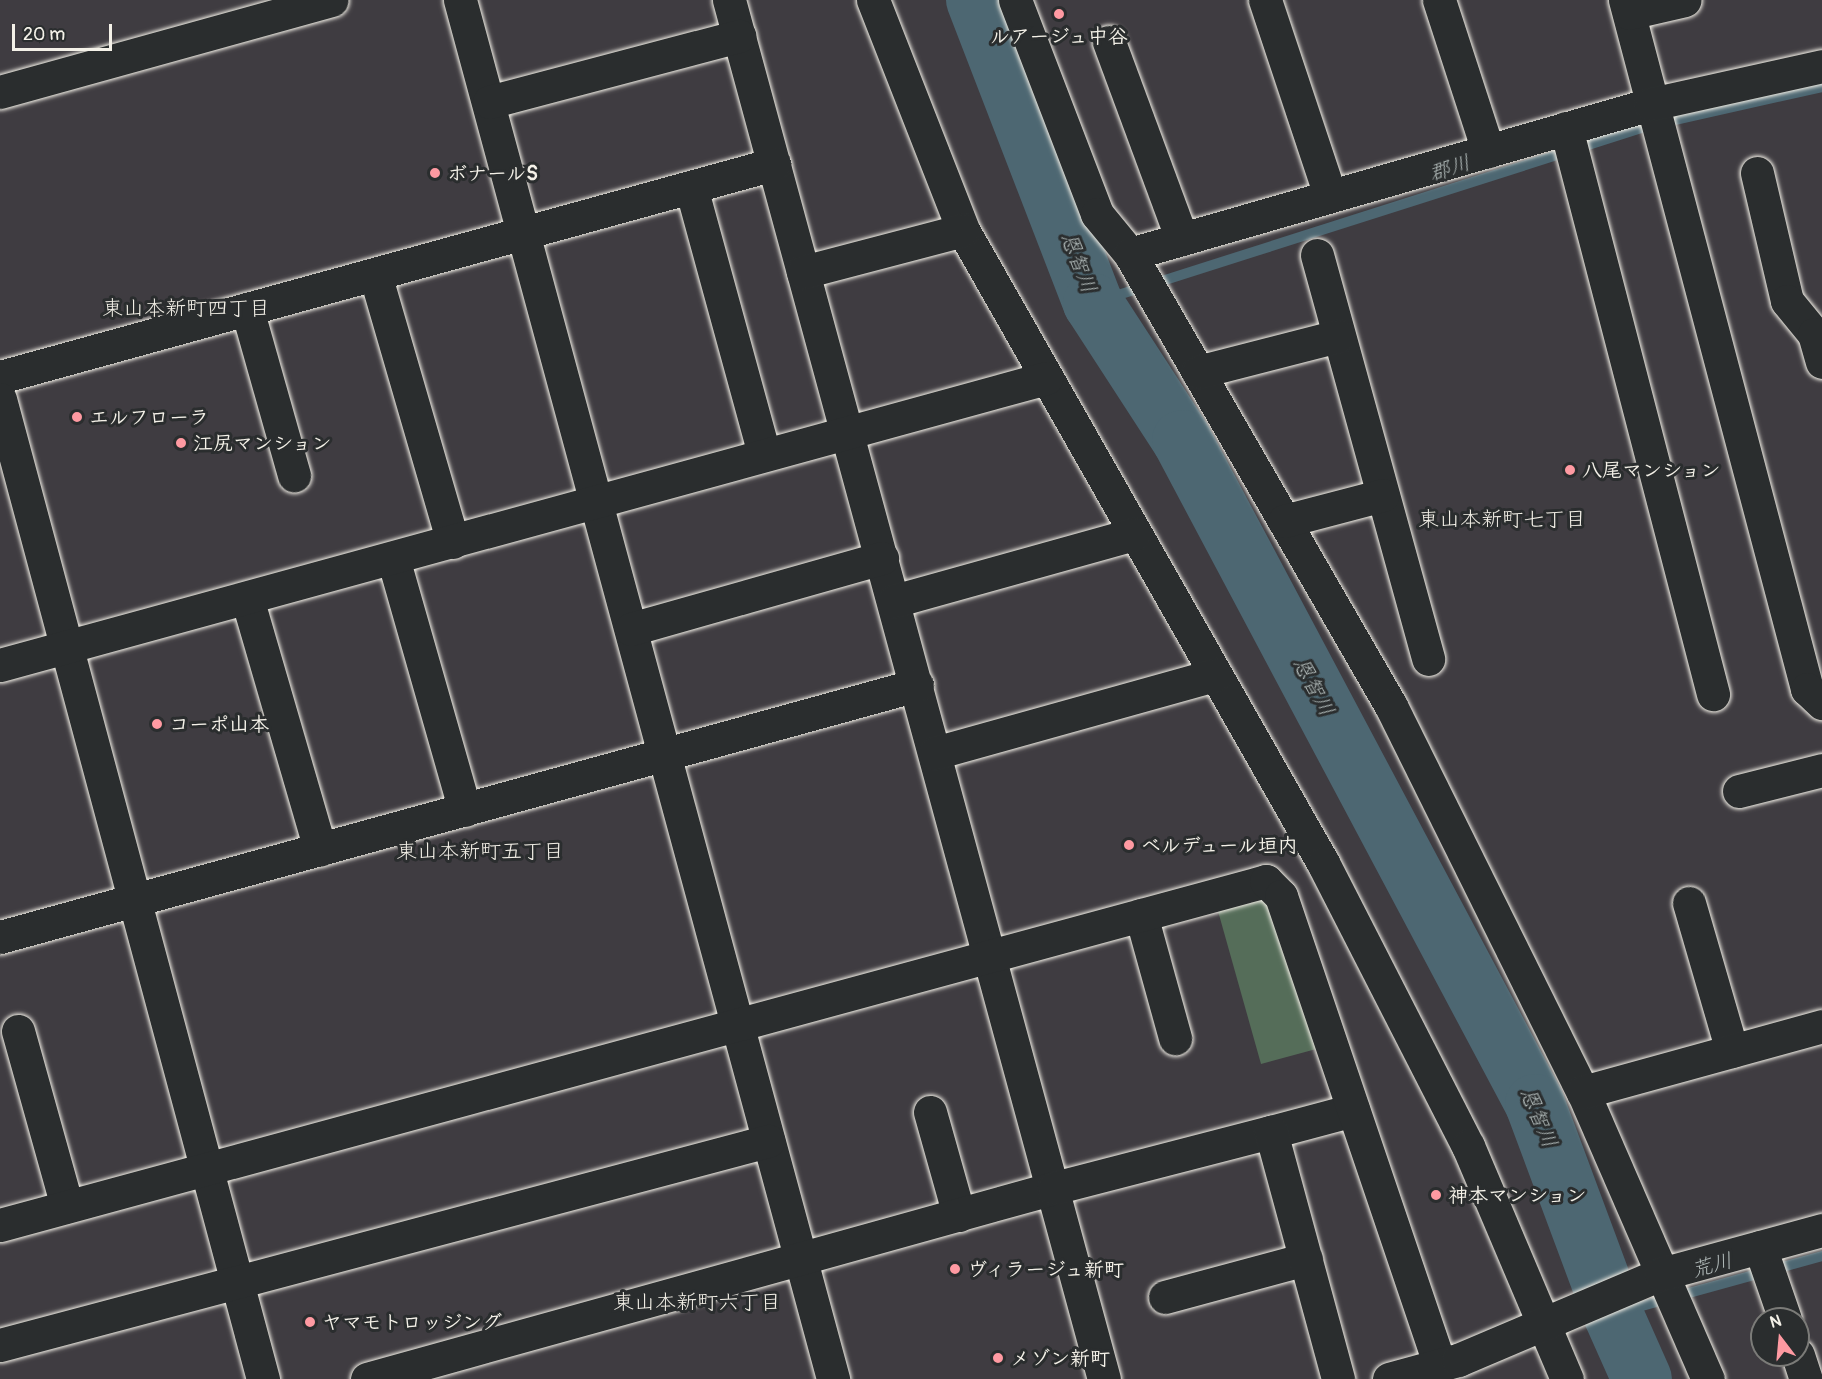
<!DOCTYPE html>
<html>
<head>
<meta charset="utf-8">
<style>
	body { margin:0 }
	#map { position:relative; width:1822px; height:1379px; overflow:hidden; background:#3f3c41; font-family:Pangolin,"Klee One",sans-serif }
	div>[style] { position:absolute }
	.green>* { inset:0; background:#556d59 }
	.stream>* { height:10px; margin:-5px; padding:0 5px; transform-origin:5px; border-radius:5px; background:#4d6772 }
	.river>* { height:60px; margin:-30px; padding:0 30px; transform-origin:30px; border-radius:30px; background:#4d6772 }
	.roads { filter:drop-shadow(0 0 2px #f4f1e8) drop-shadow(0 0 2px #f4f1e8) }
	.minor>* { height:33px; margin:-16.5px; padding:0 16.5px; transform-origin:16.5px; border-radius:16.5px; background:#2a2d2e }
	.dots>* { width:16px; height:16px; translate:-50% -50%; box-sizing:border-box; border:3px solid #2a2d2e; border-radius:50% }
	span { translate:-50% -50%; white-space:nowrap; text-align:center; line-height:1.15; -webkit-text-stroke:6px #2a2d2e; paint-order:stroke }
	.poi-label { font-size:20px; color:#f4f1e8; font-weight:700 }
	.left { translate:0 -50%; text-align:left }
	.water-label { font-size:21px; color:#b1bab9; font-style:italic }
	.neighbourhood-label { font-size:21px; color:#f4f1e8 }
	.north { position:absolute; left:1750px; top:1307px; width:60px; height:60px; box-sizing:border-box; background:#2a2d2e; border:2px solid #7b7b78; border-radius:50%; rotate:344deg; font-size:16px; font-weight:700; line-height:24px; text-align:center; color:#f4f1e8 }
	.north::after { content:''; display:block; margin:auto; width:21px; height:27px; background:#ff9aa2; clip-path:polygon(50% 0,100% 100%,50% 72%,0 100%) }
	.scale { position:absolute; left:12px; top:24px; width:100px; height:27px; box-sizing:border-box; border:3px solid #f4f1e8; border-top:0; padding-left:8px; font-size:18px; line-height:21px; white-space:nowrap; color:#f4f1e8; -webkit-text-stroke:4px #2a2d2e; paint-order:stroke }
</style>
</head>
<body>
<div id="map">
	<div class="green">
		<div style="clip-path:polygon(1256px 895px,1270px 900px,1320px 1048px,1261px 1064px,1216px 904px)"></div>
	</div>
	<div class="stream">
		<div style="left:1093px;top:303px;width:583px;rotate:-17.69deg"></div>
		<div style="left:1648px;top:126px;width:178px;rotate:-12.6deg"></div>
		<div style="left:1613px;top:1314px;width:217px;rotate:-15.5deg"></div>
	</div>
	<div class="river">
		<div style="left:976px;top:0;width:325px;rotate:68.9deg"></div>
		<div style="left:1093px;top:303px;width:163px;rotate:57deg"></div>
		<div style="left:1182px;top:440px;width:752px;rotate:62deg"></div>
		<div style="left:1535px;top:1104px;width:224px;rotate:69.6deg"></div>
		<div style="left:1613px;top:1314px;width:71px;rotate:66deg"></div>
	</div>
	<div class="roads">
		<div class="minor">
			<div style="left:460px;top:0;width:1429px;rotate:74.86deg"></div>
			<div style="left:729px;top:0;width:1429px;rotate:74.79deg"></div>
			<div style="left:873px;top:0;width:247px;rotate:68.6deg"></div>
			<div style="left:963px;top:230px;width:728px;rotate:60.37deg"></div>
			<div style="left:1323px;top:863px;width:318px;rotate:62.9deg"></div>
			<div style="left:1468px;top:1146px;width:253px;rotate:67deg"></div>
			<div style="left:1015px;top:0;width:229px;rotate:69deg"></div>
			<div style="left:1097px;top:214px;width:52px;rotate:50.5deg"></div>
			<div style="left:1130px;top:254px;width:522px;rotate:60deg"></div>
			<div style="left:1391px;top:706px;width:431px;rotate:63.6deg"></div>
			<div style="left:1583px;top:1092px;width:313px;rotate:66.5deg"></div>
			<div style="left:1265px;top:0;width:206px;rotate:71.6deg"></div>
			<div style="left:1439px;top:0;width:159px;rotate:72deg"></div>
			<div style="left:1625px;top:0;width:713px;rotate:75.2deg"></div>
			<div style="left:1807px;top:689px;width:21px;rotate:43deg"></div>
			<div style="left:1629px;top:13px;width:57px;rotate:-13.1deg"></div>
			<div style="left:1109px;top:42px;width:210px;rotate:69.7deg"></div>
			<div style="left:0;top:92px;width:344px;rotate:-15.5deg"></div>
			<div style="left:489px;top:102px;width:259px;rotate:-14.8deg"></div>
			<div style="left:1566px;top:128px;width:585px;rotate:75.44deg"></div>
			<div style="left:1757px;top:173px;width:131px;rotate:76.8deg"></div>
			<div style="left:1787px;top:301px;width:43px;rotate:50.7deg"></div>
			<div style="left:1814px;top:334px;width:29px;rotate:74deg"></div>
			<div style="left:691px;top:187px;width:277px;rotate:74.7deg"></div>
			<div style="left:1130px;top:254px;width:542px;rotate:-16.06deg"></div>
			<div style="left:1651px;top:104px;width:175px;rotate:-12.5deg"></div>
			<div style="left:1317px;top:255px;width:419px;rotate:74.6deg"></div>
			<div style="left:803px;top:272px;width:165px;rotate:-14.7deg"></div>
			<div style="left:375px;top:274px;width:279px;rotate:73.8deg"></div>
			<div style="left:247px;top:309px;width:173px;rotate:74.2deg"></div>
			<div style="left:1198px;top:372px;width:145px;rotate:-14.4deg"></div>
			<div style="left:0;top:377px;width:803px;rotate:-15.39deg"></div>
			<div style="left:0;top:399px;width:1015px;rotate:74.98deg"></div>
			<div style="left:1284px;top:521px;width:102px;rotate:-14.7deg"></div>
			<div style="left:393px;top:558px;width:262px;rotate:74.1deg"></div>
			<div style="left:247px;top:598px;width:262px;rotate:73.8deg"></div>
			<div style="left:894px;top:601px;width:249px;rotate:-15.6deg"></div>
			<div style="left:631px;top:629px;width:261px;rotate:-15.8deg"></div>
			<div style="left:0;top:665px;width:1085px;rotate:-15.34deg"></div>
			<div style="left:935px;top:753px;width:291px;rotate:-15.6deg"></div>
			<div style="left:1739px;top:791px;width:86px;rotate:-14.2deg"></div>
			<div style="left:1689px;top:903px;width:154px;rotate:73.8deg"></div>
			<div style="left:1141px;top:915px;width:128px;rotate:74.5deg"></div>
			<div style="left:0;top:937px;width:951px;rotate:-15.37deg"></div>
			<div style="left:18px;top:1031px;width:182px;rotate:74.4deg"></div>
			<div style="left:1583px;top:1092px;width:248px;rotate:-15.4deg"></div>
			<div style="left:930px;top:1112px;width:107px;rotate:74.3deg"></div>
			<div style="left:1271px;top:1132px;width:85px;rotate:-15deg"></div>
			<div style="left:0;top:1225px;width:1312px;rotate:-15.2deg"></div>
			<div style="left:1266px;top:881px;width:21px;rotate:45deg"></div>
			<div style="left:1281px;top:896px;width:495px;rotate:71.3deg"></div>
			<div style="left:1760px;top:1247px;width:76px;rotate:70.9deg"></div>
			<div style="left:1165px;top:1297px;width:146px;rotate:-15.1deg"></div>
			<div style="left:0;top:1345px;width:795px;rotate:-14.88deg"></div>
			<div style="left:1798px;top:1355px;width:25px;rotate:72deg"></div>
			<div style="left:367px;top:1379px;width:713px;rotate:-15.54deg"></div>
			<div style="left:1054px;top:1188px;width:224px;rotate:-14.5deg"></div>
			<div style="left:1271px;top:1132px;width:256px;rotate:74.8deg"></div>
			<div style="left:1389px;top:1379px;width:72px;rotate:-15.4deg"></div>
			<div style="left:1458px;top:1360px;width:220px;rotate:-23deg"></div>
			<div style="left:1661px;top:1274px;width:167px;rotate:-15.3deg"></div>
		</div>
	</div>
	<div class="dots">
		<div style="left:1059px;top:14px;background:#ff9aa2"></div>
		<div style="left:435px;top:173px;background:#ff9aa2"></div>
		<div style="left:77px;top:417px;background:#ff9aa2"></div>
		<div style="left:181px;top:443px;background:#ff9aa2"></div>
		<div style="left:1570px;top:470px;background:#ff9aa2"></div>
		<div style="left:157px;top:724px;background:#ff9aa2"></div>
		<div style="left:1129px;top:845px;background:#ff9aa2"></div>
		<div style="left:1436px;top:1195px;background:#ff9aa2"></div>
		<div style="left:955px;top:1269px;background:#ff9aa2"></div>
		<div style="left:310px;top:1322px;background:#ff9aa2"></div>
		<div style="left:998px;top:1358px;background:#ff9aa2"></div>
	</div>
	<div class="poi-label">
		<span style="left:1059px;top:36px">ルアージュ中谷</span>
		<span class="left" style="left:447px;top:173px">ボナールS</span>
		<span class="left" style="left:89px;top:417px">エルフローラ</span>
		<span class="left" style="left:193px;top:443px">江尻マンション</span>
		<span class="left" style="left:1582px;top:470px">八尾マンション</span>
		<span class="left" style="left:169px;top:724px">コーポ山本</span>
		<span class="left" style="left:1141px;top:845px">ベルデュール垣内</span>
		<span class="left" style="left:1448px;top:1195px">神本マンション</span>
		<span class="left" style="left:967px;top:1269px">ヴィラージュ新町</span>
		<span class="left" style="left:322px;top:1322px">ヤマモトロッジング</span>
		<span class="left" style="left:1010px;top:1358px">メゾン新町</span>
	</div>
	<div class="water-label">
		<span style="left:1450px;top:169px;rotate:-18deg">郡川</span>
		<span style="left:1078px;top:263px;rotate:69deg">恩智川</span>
		<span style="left:1313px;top:687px;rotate:62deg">恩智川</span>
		<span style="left:1538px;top:1118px;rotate:67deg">恩智川</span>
		<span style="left:1712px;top:1266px;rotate:-15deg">荒川</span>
	</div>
	<div class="neighbourhood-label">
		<span style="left:186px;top:309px">東山本新町四丁目</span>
		<span style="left:1502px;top:520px">東山本新町七丁目</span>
		<span style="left:480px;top:852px">東山本新町五丁目</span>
		<span style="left:697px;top:1303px">東山本新町六丁目</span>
	</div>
	<div class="north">N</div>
	<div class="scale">20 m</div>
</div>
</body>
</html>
